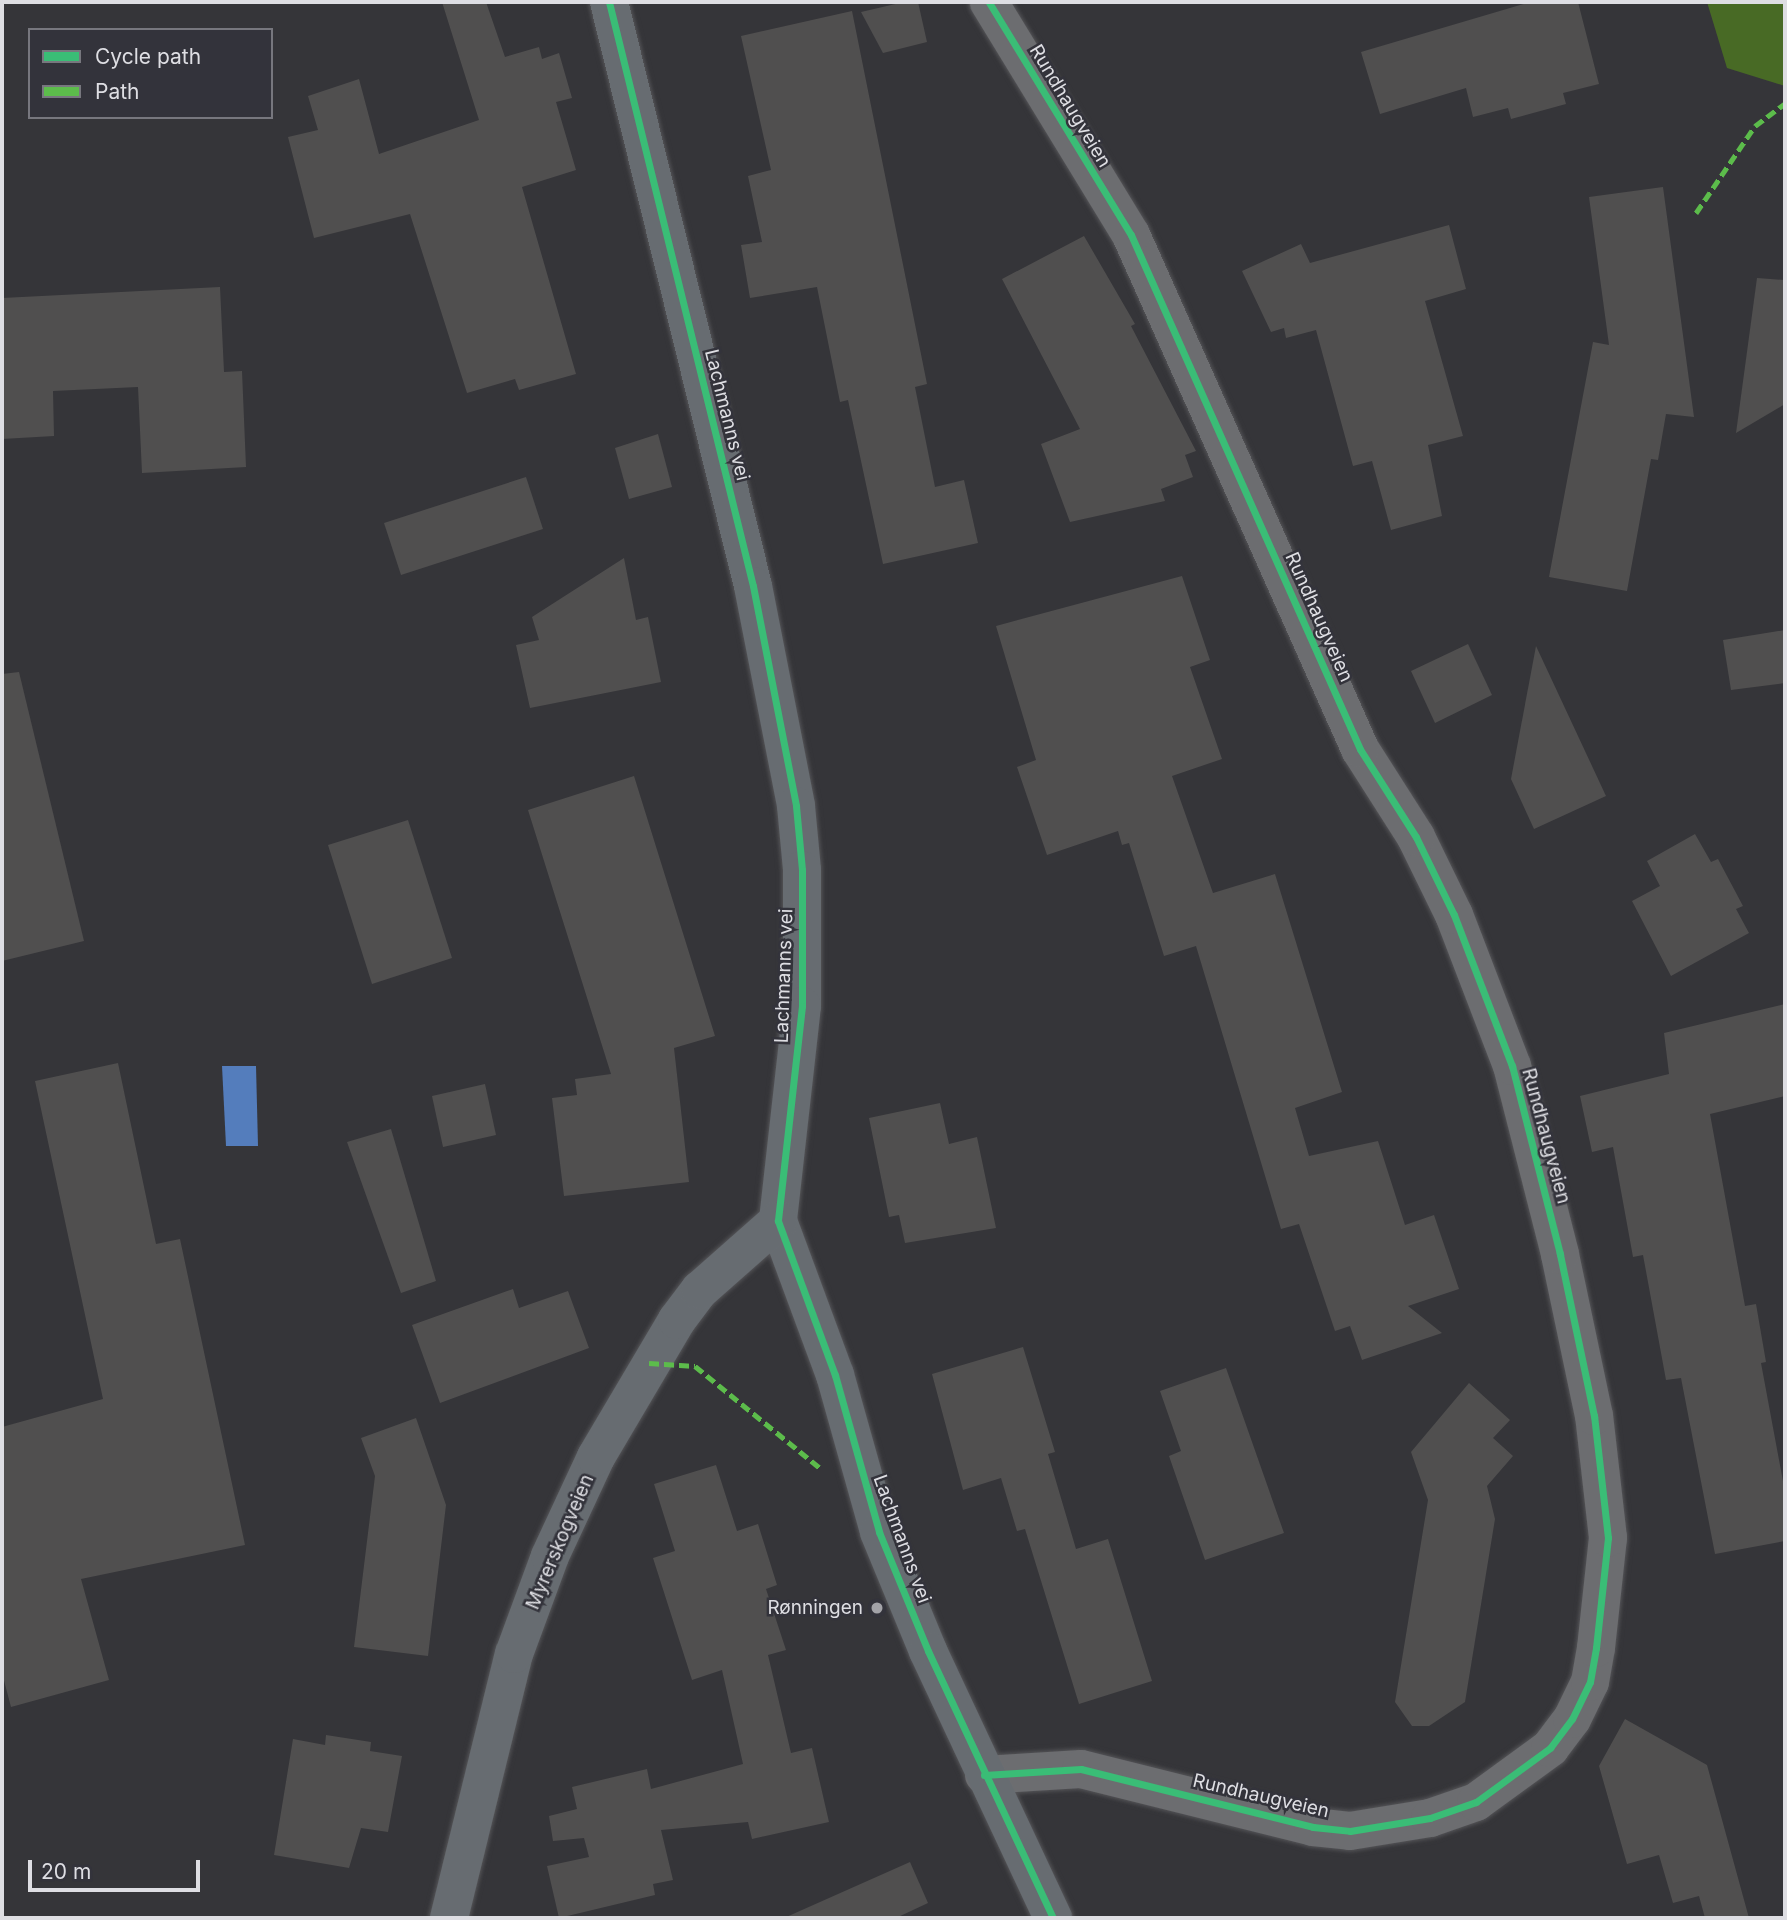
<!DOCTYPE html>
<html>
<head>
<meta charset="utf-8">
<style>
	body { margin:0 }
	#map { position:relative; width:1787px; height:1920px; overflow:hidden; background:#353539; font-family:Inter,sans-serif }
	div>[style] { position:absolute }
	.forest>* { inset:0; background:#486a25 }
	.water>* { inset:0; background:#547dbc }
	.building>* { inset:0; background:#504f4f }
	.roads { filter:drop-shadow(0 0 2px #545457) drop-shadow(0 0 2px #545457) }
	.street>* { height:38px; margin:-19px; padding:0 19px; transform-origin:19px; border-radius:19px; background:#6c6d70 }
	.secondary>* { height:38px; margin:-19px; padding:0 19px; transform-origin:19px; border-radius:19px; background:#676c71 }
	.quiet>* { height:5px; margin-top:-2.5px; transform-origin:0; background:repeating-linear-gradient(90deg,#5cbc4b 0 10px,transparent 0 15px) }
	.cycleway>* { height:7px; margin:-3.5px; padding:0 3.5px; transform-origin:3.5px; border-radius:3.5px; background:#3abd76 }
	.dots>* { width:19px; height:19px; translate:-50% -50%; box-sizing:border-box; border:4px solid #33333b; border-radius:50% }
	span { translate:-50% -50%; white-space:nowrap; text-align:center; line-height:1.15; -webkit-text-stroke:5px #33333b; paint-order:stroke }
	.street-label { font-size:19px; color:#dedee3 }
	.poi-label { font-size:19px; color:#dedee3 }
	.right { translate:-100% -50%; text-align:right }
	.frame { position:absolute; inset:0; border:4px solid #dedee3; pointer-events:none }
	.legend { position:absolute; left:28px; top:28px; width:245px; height:91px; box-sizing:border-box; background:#33333b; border:2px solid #77777e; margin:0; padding:9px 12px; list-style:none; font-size:21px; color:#dedee3 }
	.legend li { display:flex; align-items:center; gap:14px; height:35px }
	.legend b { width:35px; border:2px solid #77777e }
	.scale { position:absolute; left:28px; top:1860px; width:172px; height:32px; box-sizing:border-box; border:4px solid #dedee3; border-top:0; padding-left:9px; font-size:21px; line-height:24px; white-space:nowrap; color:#dedee3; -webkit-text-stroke:5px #33333b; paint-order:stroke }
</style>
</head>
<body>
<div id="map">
	<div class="forest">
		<div style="clip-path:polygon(1707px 2px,1785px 2px,1785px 86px,1727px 68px)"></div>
	</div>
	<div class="water">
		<div style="clip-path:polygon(222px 1066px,256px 1066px,258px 1146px,226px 1146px)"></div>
	</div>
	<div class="building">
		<div style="clip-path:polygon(442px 2px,486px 2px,505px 57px,539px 47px,542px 59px,559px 53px,572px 98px,556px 102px,576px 170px,522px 187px,576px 374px,519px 390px,515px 379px,467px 393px,410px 214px,314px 238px,288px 137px,318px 130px,308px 96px,359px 79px,379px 154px,479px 120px)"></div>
		<div style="clip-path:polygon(904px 2px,918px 2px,927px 42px,883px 53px,861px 12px)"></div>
		<div style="clip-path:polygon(1530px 2px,1578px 2px,1599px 84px,1563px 93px,1566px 104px,1511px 119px,1508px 108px,1473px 117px,1466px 88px,1380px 114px,1361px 52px)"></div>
		<div style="clip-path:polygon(852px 11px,927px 384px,915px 387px,935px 487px,964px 480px,978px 543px,883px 564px,848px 400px,840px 402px,817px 287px,750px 298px,741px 245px,762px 242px,748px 176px,771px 170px,741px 36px)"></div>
		<div style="clip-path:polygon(1663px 187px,1694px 417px,1666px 414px,1658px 460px,1651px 459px,1627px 591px,1549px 577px,1593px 342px,1609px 345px,1589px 197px)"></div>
		<div style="clip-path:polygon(1449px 225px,1466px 289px,1425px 301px,1463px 436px,1428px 445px,1442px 516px,1391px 530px,1372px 461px,1353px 466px,1316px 330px,1286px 338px,1284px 328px,1271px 332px,1242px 271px,1301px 244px,1310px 263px)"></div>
		<div style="clip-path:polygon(1084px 236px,1135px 324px,1131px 326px,1196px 451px,1185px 455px,1193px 477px,1161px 489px,1165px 501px,1070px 522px,1041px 444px,1080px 429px,1002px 279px)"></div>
		<div style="clip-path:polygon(1757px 278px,1785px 280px,1785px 404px,1736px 433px)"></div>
		<div style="clip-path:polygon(220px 287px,224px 372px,242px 371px,246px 467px,142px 473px,138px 387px,53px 391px,54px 436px,2px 439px,2px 298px)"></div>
		<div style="clip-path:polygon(658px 434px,672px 487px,629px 499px,615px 448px)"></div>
		<div style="clip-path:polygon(526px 477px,543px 529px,401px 575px,384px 523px)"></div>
		<div style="clip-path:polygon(624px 558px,636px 620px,648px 617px,661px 682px,530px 708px,516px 645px,539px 640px,532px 617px)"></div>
		<div style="clip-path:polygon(1182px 576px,1210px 660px,1190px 667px,1222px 759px,1172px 776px,1213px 893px,1275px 874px,1342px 1092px,1295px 1108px,1309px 1156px,1378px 1141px,1405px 1225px,1434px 1215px,1459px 1289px,1408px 1306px,1442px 1333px,1362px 1360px,1350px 1326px,1335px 1331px,1299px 1224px,1281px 1229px,1196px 946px,1164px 956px,1129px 843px,1122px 845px,1118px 831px,1047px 855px,1017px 767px,1036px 760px,996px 626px)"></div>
		<div style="clip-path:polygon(1785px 630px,1785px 683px,1731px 690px,1723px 640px)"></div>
		<div style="clip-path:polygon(1468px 644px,1492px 695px,1435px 723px,1411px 671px)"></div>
		<div style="clip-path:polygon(1536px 646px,1606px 796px,1534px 829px,1511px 779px)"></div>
		<div style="clip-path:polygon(19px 672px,84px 941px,2px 961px,2px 674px)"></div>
		<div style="clip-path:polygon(634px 776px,715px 1036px,674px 1048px,689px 1182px,564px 1196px,552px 1098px,577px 1095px,575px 1079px,611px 1074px,528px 810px)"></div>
		<div style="clip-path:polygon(408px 820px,452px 958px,372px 984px,328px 845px)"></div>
		<div style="clip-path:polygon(1695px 834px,1711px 862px,1718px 859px,1743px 906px,1736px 909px,1749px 933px,1671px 976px,1632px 901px,1660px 886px,1647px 861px)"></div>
		<div style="clip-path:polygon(1785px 1004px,1785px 1096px,1710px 1114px,1745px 1306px,1756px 1304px,1766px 1362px,1761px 1363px,1785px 1492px,1785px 1541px,1715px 1554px,1681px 1378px,1666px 1380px,1643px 1255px,1633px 1257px,1613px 1147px,1592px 1152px,1580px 1096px,1669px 1074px,1664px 1033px)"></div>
		<div style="clip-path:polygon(118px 1063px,156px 1244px,180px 1239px,245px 1545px,81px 1579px,109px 1680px,11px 1707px,2px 1673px,2px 1427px,103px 1399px,35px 1081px)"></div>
		<div style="clip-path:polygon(485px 1084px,496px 1135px,443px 1147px,432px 1096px)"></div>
		<div style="clip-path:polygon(940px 1103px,949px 1144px,977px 1137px,996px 1228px,905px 1243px,899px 1215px,889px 1217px,869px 1118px)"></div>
		<div style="clip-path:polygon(391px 1129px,436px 1281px,401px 1293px,347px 1142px)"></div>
		<div style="clip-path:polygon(513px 1289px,519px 1308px,568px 1291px,589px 1348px,440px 1403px,412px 1325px)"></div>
		<div style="clip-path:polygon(1023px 1347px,1055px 1452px,1048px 1454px,1076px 1549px,1108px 1539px,1152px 1681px,1079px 1704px,1025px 1529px,1017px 1531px,1001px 1478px,963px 1490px,932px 1374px)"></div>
		<div style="clip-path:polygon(1226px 1368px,1284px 1533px,1205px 1560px,1169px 1456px,1181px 1451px,1160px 1391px)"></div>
		<div style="clip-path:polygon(1469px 1383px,1510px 1420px,1493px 1438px,1513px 1456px,1487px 1486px,1495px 1519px,1465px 1702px,1429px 1726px,1412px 1726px,1395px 1702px,1428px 1500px,1411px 1452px)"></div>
		<div style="clip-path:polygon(416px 1418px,446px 1505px,428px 1656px,354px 1647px,375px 1476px,361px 1438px)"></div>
		<div style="clip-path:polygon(716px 1465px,737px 1531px,758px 1524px,777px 1585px,766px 1589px,786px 1650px,768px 1655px,791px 1753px,812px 1748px,829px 1822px,752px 1839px,748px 1822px,661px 1830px,673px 1880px,653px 1884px,655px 1895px,559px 1918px,547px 1866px,589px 1857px,584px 1838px,553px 1841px,549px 1816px,577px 1809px,572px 1787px,647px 1769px,651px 1789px,743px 1764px,722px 1670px,692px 1680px,653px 1558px,675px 1551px,654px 1484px)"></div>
		<div style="clip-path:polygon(1625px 1719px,1707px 1765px,1749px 1918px,1705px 1918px,1699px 1896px,1673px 1903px,1659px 1855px,1627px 1864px,1599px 1766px)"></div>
		<div style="clip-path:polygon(326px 1735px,371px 1742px,370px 1751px,402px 1756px,388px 1832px,361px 1828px,349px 1868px,274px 1855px,293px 1739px,325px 1745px)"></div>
		<div style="clip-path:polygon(910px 1862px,928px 1903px,896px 1918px,784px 1918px)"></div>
	</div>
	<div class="roads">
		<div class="street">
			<div style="left:984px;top:1775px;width:97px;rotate:-3.5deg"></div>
			<div style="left:1081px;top:1769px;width:239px;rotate:14deg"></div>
			<div style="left:1313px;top:1827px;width:37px;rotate:6deg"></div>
			<div style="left:1350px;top:1831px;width:81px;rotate:-9.2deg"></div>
			<div style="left:1430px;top:1818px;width:49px;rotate:-19.2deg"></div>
			<div style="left:1476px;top:1802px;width:92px;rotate:-36.1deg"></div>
			<div style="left:1550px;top:1748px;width:36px;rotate:-53deg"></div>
			<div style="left:1572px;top:1719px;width:41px;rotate:-64.1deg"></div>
			<div style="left:1590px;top:1682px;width:35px;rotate:-80deg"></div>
			<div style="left:1596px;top:1648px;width:111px;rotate:-83.8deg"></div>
			<div style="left:1608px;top:1538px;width:123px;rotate:-96.5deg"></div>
			<div style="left:1594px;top:1416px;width:166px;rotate:-101.9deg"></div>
			<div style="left:1560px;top:1254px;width:194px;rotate:-104.3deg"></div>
			<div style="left:1512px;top:1066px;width:162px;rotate:-111deg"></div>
			<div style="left:1454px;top:915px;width:87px;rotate:-116deg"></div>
			<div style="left:1416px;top:837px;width:104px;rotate:-122.5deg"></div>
			<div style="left:1360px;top:749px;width:563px;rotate:-114.01deg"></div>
			<div style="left:1131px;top:235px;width:273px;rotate:-121.4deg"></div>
		</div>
		<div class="secondary">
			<div style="left:609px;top:2px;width:601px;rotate:76.15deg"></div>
			<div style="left:753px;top:586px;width:224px;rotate:78.9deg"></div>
			<div style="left:796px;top:806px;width:64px;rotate:84.6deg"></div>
			<div style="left:802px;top:870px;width:136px;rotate:90deg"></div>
			<div style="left:802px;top:1006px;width:216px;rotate:96.4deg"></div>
			<div style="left:778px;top:1221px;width:164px;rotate:69.7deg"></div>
			<div style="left:835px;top:1375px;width:163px;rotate:74.3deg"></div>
			<div style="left:879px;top:1532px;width:129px;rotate:67.6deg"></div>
			<div style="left:928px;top:1651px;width:295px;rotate:64.9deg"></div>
			<div style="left:449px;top:1918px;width:272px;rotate:-76.2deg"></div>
			<div style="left:514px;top:1654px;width:104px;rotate:-69.8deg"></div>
			<div style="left:550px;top:1556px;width:109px;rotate:-65.1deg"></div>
			<div style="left:596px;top:1457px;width:159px;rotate:-59.4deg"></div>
			<div style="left:677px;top:1320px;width:38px;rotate:-53deg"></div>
			<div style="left:700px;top:1290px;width:104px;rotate:-41.5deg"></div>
		</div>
	</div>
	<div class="quiet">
		<div style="left:1696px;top:213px;width:105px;rotate:-55.9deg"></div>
		<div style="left:1755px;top:126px;width:38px;rotate:-37deg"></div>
		<div style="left:649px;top:1363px;width:46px;rotate:3.7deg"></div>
		<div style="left:695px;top:1366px;width:161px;rotate:39.2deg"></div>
	</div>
	<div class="cycleway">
		<div style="left:609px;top:2px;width:601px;rotate:76.15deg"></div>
		<div style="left:753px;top:586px;width:224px;rotate:78.9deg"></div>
		<div style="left:796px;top:806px;width:64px;rotate:84.6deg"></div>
		<div style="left:802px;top:870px;width:136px;rotate:90deg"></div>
		<div style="left:802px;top:1006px;width:216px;rotate:96.4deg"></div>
		<div style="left:778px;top:1221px;width:164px;rotate:69.7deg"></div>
		<div style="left:835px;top:1375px;width:163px;rotate:74.3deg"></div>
		<div style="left:879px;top:1532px;width:129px;rotate:67.6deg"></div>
		<div style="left:928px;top:1651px;width:295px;rotate:64.9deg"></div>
		<div style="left:984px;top:1775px;width:97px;rotate:-3.5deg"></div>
		<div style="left:1081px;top:1769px;width:239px;rotate:14deg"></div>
		<div style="left:1313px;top:1827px;width:37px;rotate:6deg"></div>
		<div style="left:1350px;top:1831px;width:81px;rotate:-9.2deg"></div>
		<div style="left:1430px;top:1818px;width:49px;rotate:-19.2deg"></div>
		<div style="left:1476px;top:1802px;width:92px;rotate:-36.1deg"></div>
		<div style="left:1550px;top:1748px;width:36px;rotate:-53deg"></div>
		<div style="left:1572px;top:1719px;width:41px;rotate:-64.1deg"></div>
		<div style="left:1590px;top:1682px;width:35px;rotate:-80deg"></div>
		<div style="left:1596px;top:1648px;width:111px;rotate:-83.8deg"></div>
		<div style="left:1608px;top:1538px;width:123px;rotate:-96.5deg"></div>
		<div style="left:1594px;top:1416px;width:166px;rotate:-101.9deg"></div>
		<div style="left:1560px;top:1254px;width:194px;rotate:-104.3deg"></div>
		<div style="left:1512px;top:1066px;width:162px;rotate:-111deg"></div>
		<div style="left:1454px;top:915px;width:87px;rotate:-116deg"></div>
		<div style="left:1416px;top:837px;width:104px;rotate:-122.5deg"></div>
		<div style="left:1360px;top:749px;width:563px;rotate:-114.01deg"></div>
		<div style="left:1131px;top:235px;width:273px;rotate:-121.4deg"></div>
	</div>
	<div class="dots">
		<div style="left:877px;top:1608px;background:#a3a3a8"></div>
	</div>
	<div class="street-label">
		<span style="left:1070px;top:106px;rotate:59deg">Rundhaugveien</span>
		<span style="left:727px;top:415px;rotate:76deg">Lachmanns vei</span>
		<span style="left:1319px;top:617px;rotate:66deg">Rundhaugveien</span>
		<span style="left:784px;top:976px;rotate:-88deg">Lachmanns vei</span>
		<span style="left:1546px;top:1136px;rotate:75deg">Rundhaugveien</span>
		<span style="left:902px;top:1539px;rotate:70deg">Lachmanns vei</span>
		<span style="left:560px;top:1542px;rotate:-67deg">Myrerskogveien</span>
		<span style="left:1261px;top:1796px;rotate:13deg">Rundhaugveien</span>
	</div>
	<div class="poi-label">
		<span class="right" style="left:863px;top:1608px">Rønningen</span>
	</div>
	<div class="frame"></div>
	<ul class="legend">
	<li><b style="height:9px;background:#3abd76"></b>Cycle path</li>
	<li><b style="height:9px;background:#5cbc4b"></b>Path</li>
	</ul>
	<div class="scale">20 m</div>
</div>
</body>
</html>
